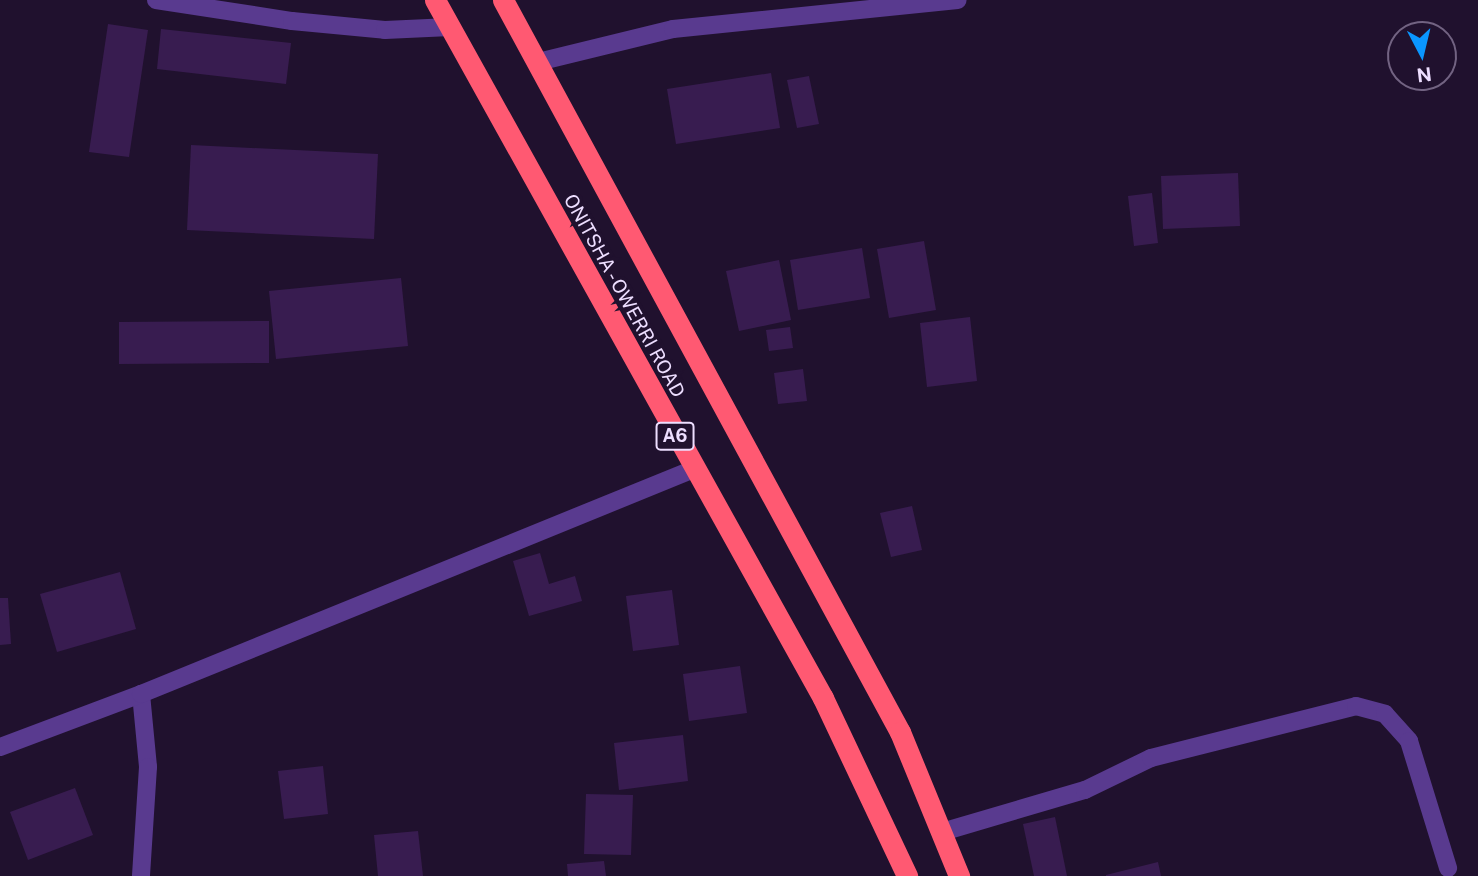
<!DOCTYPE html>
<html>
<head>
<meta charset="utf-8">
<style>
	body { margin:0 }
	#map { position:relative; width:1478px; height:876px; overflow:hidden; background:#20112e; font-family:"Public Sans",sans-serif }
	div>[style] { position:absolute }
	.building>* { inset:0; background:#381c50 }
	.minor>* { height:18px; margin:-9px; padding:0 9px; transform-origin:9px; border-radius:9px; background:#593a8f }
	.highway>* { height:21px; margin:-10.5px; padding:0 10.5px; transform-origin:10.5px; border-radius:10.5px; background:#ff5972 }
	span { translate:-50% -50%; white-space:nowrap; text-align:center; line-height:1.15; -webkit-text-stroke:7px #20112e; paint-order:stroke }
	.shield-label span { padding:2px 5px; background:#20112e; border:2px solid; border-radius:5px; -webkit-text-stroke-width:0 }
	.shield-label { font-size:18px; color:#eddeff; font-weight:700 }
	.street-label { font-size:19px; color:#eddeff }
	.north { position:absolute; left:1387px; top:21px; width:70px; height:70px; box-sizing:border-box; background:#20112e; border:2px solid #726382; border-radius:50%; rotate:173deg; font-size:19px; font-weight:700; line-height:28px; text-align:center; color:#eddeff }
	.north::after { content:''; display:block; margin:auto; width:24px; height:32px; background:#0a96ff; clip-path:polygon(50% 0,100% 100%,50% 72%,0 100%) }
</style>
</head>
<body>
<div id="map">
	<div class="building">
		<div style="clip-path:polygon(108px 24px,148px 30px,129px 157px,89px 152px)"></div>
		<div style="clip-path:polygon(161px 29px,291px 43px,286px 84px,157px 69px)"></div>
		<div style="clip-path:polygon(771px 73px,780px 128px,676px 144px,667px 89px)"></div>
		<div style="clip-path:polygon(809px 76px,819px 124px,797px 128px,787px 80px)"></div>
		<div style="clip-path:polygon(191px 145px,378px 154px,374px 239px,187px 230px)"></div>
		<div style="clip-path:polygon(1238px 173px,1240px 226px,1163px 229px,1161px 176px)"></div>
		<div style="clip-path:polygon(1152px 193px,1158px 243px,1134px 246px,1128px 196px)"></div>
		<div style="clip-path:polygon(924px 241px,936px 310px,889px 318px,877px 249px)"></div>
		<div style="clip-path:polygon(862px 248px,870px 298px,798px 310px,790px 260px)"></div>
		<div style="clip-path:polygon(779px 260px,791px 320px,739px 331px,726px 271px)"></div>
		<div style="clip-path:polygon(401px 278px,408px 346px,276px 359px,269px 291px)"></div>
		<div style="clip-path:polygon(970px 317px,977px 381px,927px 387px,920px 323px)"></div>
		<div style="clip-path:polygon(269px 321px,269px 363px,119px 364px,119px 322px)"></div>
		<div style="clip-path:polygon(790px 327px,793px 348px,769px 351px,766px 330px)"></div>
		<div style="clip-path:polygon(803px 369px,807px 401px,778px 404px,774px 373px)"></div>
		<div style="clip-path:polygon(912px 506px,922px 550px,891px 557px,880px 513px)"></div>
		<div style="clip-path:polygon(540px 553px,549px 584px,575px 576px,582px 601px,529px 616px,513px 561px)"></div>
		<div style="clip-path:polygon(120px 572px,136px 629px,57px 652px,40px 594px)"></div>
		<div style="clip-path:polygon(672px 590px,679px 645px,633px 651px,626px 596px)"></div>
		<div style="clip-path:polygon(0 598px,8px 598px,11px 644px,0 645px)"></div>
		<div style="clip-path:polygon(740px 666px,747px 713px,689px 721px,683px 674px)"></div>
		<div style="clip-path:polygon(683px 735px,688px 781px,619px 790px,614px 743px)"></div>
		<div style="clip-path:polygon(323px 766px,328px 814px,284px 819px,278px 771px)"></div>
		<div style="clip-path:polygon(75px 788px,93px 835px,28px 860px,10px 812px)"></div>
		<div style="clip-path:polygon(586px 794px,633px 795px,631px 855px,584px 854px)"></div>
		<div style="clip-path:polygon(1055px 817px,1067px 876px,1034px 876px,1023px 824px)"></div>
		<div style="clip-path:polygon(418px 831px,423px 876px,378px 876px,374px 835px)"></div>
		<div style="clip-path:polygon(604px 861px,606px 876px,568px 876px,567px 864px)"></div>
		<div style="clip-path:polygon(1158px 862px,1161px 876px,1106px 876px,1106px 875px)"></div>
	</div>
	<div class="minor">
		<div style="left:156px;top:0;width:138px;rotate:8.8deg"></div>
		<div style="left:292px;top:21px;width:93px;rotate:5.5deg"></div>
		<div style="left:385px;top:30px;width:65px;rotate:-2.6deg"></div>
		<div style="left:538px;top:62px;width:139px;rotate:-13.7deg"></div>
		<div style="left:673px;top:29px;width:286px;rotate:-5.8deg"></div>
		<div style="left:141px;top:694px;width:73px;rotate:84.5deg"></div>
		<div style="left:148px;top:767px;width:109px;rotate:93.7deg"></div>
		<div style="left:0;top:747px;width:151px;rotate:-20.6deg"></div>
		<div style="left:141px;top:694px;width:597px;rotate:-22.14deg"></div>
		<div style="left:942px;top:832px;width:149px;rotate:-16.4deg"></div>
		<div style="left:1085px;top:790px;width:73px;rotate:-25.9deg"></div>
		<div style="left:1151px;top:758px;width:211px;rotate:-14.2deg"></div>
		<div style="left:1356px;top:706px;width:30px;rotate:15deg"></div>
		<div style="left:1385px;top:714px;width:36px;rotate:48deg"></div>
		<div style="left:1409px;top:741px;width:133px;rotate:72.9deg"></div>
	</div>
	<div class="highway">
		<div style="left:435px;top:0;width:799px;rotate:60.93deg"></div>
		<div style="left:823px;top:698px;width:197px;rotate:64.7deg"></div>
		<div style="left:503px;top:0;width:833px;rotate:61.53deg"></div>
		<div style="left:900px;top:732px;width:156px;rotate:67.7deg"></div>
	</div>
	<div class="shield-label">
		<span style="left:675px;top:436px">A6</span>
	</div>
	<div class="street-label">
		<span style="left:624px;top:296px;rotate:61deg">ONITSHA - OWERRI ROAD</span>
	</div>
	<div class="north">N</div>
</div>
</body>
</html>
